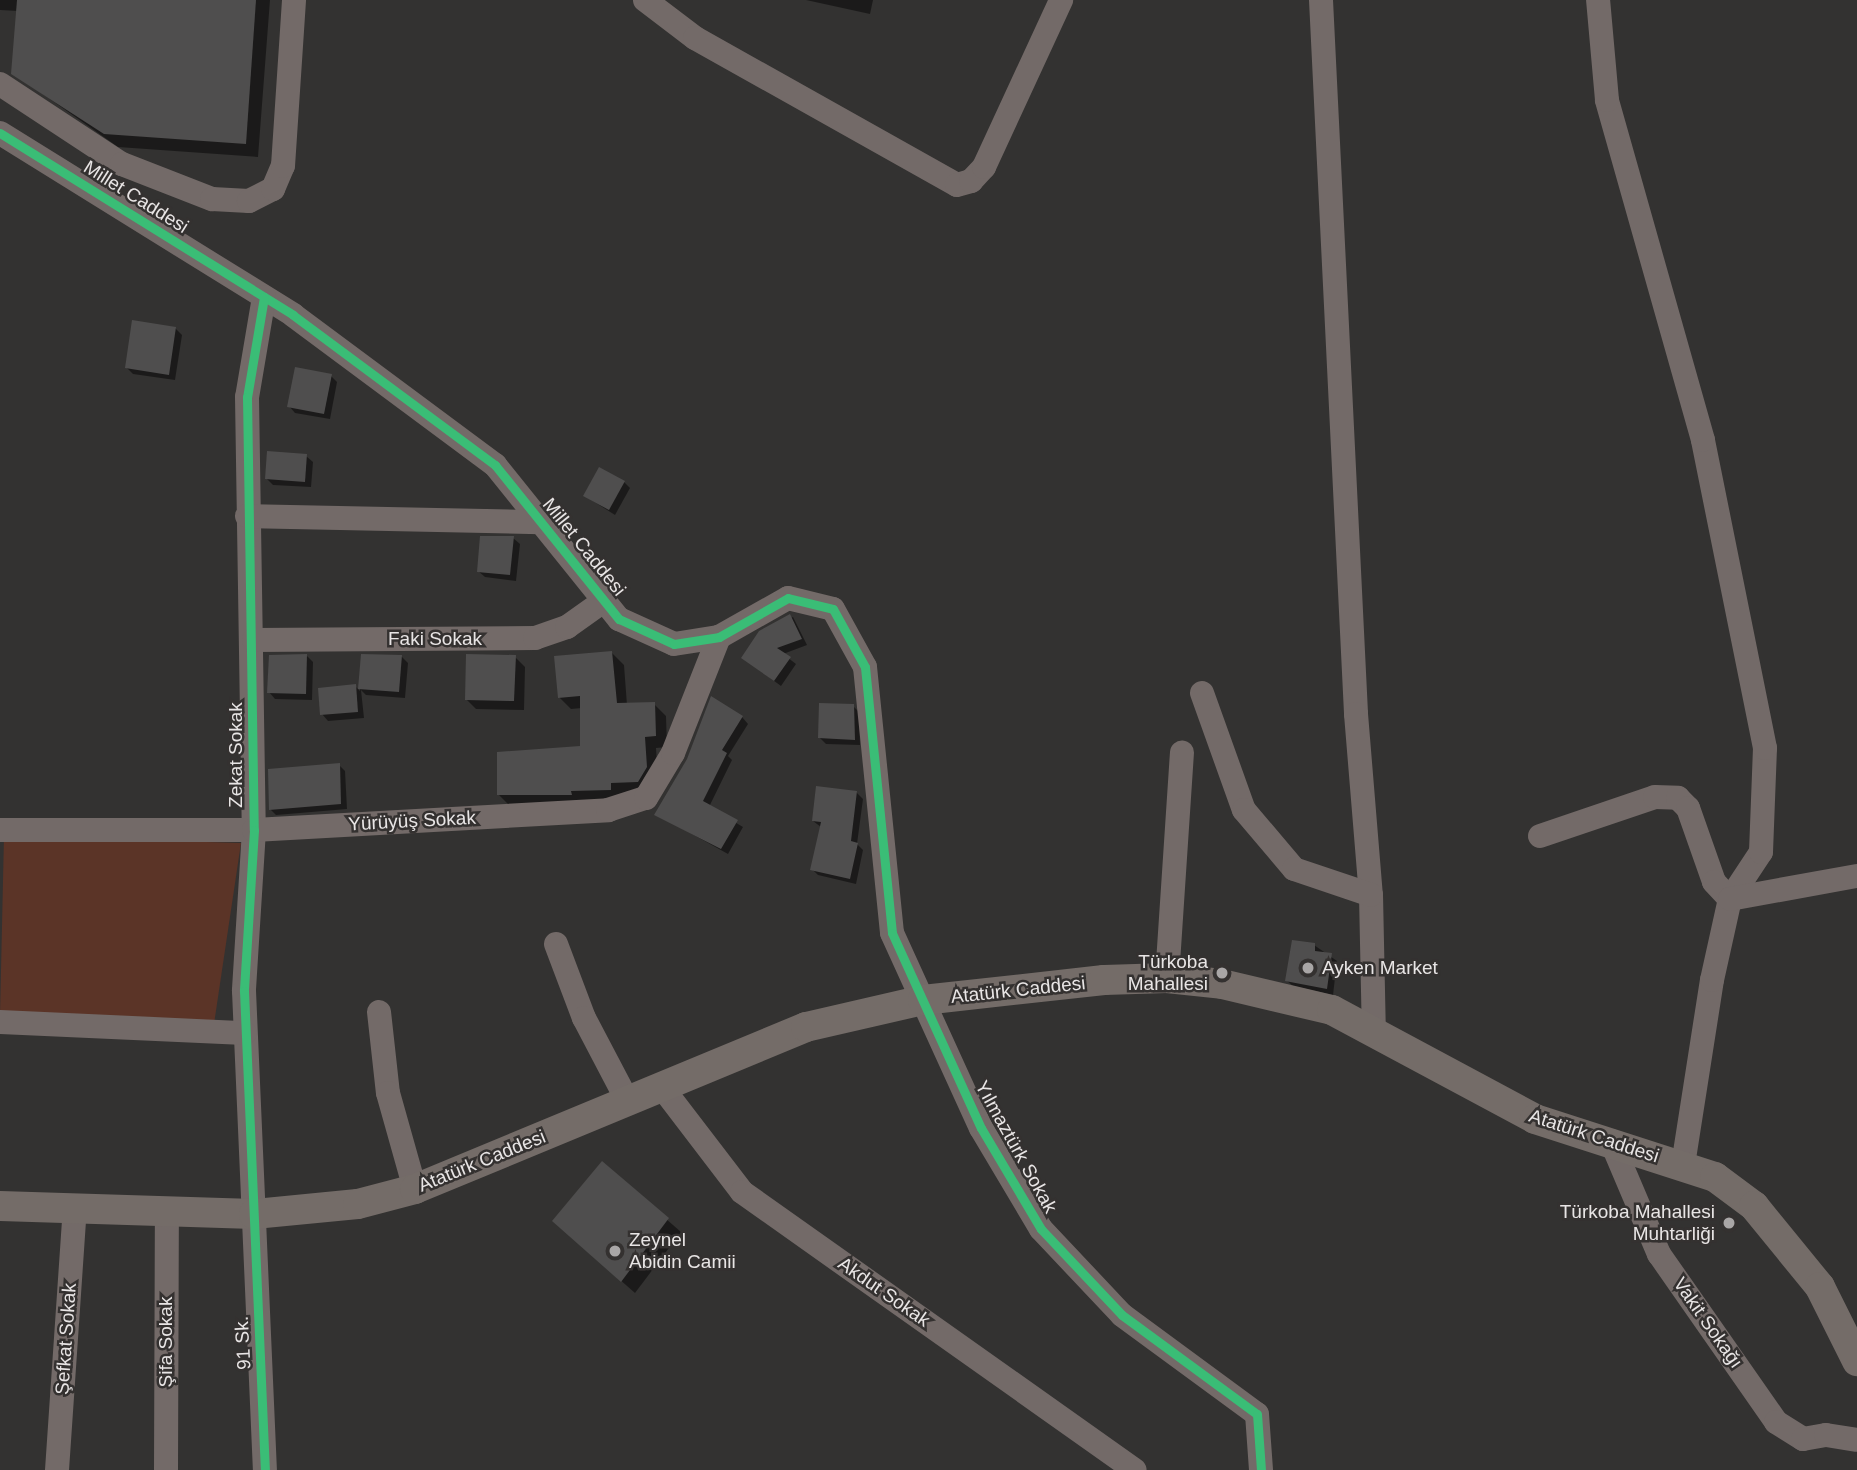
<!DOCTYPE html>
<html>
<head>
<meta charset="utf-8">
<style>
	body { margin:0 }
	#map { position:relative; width:1857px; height:1470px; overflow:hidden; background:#333231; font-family:Helvetica,sans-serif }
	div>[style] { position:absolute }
	.green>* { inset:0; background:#5b3427 }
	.shadow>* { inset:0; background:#0007 }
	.building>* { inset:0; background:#4f4e4e }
	.minor>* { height:24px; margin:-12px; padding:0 12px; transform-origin:12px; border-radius:12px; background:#736a68 }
	.major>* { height:30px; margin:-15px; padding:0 15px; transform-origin:15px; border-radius:15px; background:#746c68 }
	.cycleway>* { height:9px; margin:-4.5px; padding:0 4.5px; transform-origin:4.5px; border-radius:4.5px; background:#3abd76 }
	.dots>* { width:19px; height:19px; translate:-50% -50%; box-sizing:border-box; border:4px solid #343130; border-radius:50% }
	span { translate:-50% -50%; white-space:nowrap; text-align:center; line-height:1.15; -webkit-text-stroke:5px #343130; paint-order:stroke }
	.street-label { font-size:19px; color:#e8e5e5 }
	.poi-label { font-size:19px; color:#e8e5e5 }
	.right { translate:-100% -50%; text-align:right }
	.left { translate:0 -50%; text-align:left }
</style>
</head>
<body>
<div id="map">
	<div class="green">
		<div style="clip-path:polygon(4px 836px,241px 843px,214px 1024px,0 1015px)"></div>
	</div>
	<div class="shadow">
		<div style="clip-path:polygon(0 0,270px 0,258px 157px,118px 147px,13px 73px,18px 11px,0 10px)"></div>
		<div style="clip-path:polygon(806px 0,873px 0,870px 14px)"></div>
		<div style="clip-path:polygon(175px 328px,182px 335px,175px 380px,133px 374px,127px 368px)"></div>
		<div style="clip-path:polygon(331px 376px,337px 382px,330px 419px,295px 413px,289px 406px)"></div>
		<div style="clip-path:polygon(306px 456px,313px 462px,311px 487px,273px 485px,267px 479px)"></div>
		<div style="clip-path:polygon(624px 482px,630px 488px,615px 515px,585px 496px)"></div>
		<div style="clip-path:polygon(513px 538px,520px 544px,516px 581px,485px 577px,478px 571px)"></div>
		<div style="clip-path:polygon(793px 617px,807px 645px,783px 654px,796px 664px,781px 686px,743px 658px,760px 633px)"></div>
		<div style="clip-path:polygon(612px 653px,624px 665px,627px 705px,654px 704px,666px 716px,667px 747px,656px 748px,658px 780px,622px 801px,511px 807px,499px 795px,582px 748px,582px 708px,571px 709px,559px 697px)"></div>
		<div style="clip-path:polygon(307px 656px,313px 662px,312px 700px,275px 699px,269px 692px)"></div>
		<div style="clip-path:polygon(362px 656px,402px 657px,408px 663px,405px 698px,366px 695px,361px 690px,364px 718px,328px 721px,322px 714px,355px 686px,360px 691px)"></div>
		<div style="clip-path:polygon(515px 657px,525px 667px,524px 710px,476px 709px,466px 699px)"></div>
		<div style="clip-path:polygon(853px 706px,859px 712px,860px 745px,826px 744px,819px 737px)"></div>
		<div style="clip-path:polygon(742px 717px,748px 724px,728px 756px,732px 760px,709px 807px,743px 827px,728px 854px,656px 814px)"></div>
		<div style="clip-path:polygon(339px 765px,345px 771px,347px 809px,276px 815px,270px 809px)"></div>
		<div style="clip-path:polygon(856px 792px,863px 799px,857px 844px,863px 850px,856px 884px,818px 875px,812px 869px,821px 827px,813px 821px)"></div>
		<div style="clip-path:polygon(1314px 945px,1337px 961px,1333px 995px,1293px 986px,1286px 980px)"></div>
		<div style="clip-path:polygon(602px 1163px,681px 1232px,635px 1293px,568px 1234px)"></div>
	</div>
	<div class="building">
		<div style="clip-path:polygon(17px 0,256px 0,246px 144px,104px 134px,11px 74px)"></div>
		<div style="clip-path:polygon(132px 320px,176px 327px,169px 375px,125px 368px)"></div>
		<div style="clip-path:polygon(295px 367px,332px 374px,324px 414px,287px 407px)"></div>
		<div style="clip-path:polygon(267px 451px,307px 454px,305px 482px,265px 479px)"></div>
		<div style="clip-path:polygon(599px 467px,625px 481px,609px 510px,583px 496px)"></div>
		<div style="clip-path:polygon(480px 536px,514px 536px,510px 575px,477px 572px)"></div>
		<div style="clip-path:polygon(790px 614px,802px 639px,777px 648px,791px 657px,774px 681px,741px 658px,759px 631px)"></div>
		<div style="clip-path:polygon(612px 651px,617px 703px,655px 702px,656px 736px,645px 737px,647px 767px,638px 782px,611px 783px,611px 790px,571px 791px,572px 795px,497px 795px,497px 752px,580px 746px,580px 696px,558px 698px,554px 656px)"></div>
		<div style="clip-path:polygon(307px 654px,306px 694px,267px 693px,269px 655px)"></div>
		<div style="clip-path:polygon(361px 654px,402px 655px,399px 692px,358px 689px)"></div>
		<div style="clip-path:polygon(466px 654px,516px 655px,514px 701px,465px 700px)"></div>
		<div style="clip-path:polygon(356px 684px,358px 712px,320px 715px,318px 688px)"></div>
		<div style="clip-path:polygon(711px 696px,743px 716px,722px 750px,727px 753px,703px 801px,738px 820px,721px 849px,654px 815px,687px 759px)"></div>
		<div style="clip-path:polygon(819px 703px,854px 704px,855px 740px,818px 738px)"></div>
		<div style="clip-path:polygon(340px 763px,341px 804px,269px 810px,268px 769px)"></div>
		<div style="clip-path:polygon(816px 786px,857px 791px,851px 841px,858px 843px,850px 879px,810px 870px,821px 822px,812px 821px)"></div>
		<div style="clip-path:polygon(1292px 940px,1315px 943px,1315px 951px,1332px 953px,1327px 989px,1285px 981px)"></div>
		<div style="clip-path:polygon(602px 1161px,669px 1218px,621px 1282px,552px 1221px)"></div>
	</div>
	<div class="minor">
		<div style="left:645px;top:0;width:63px;rotate:37.2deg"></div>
		<div style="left:695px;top:38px;width:300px;rotate:29.3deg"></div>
		<div style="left:957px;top:185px;width:15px;rotate:-16deg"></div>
		<div style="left:971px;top:181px;width:19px;rotate:-47deg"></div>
		<div style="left:984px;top:167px;width:184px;rotate:-65.2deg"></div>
		<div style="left:1321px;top:0;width:715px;rotate:87.19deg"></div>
		<div style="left:1356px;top:714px;width:182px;rotate:85.3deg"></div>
		<div style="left:1371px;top:895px;width:139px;rotate:88.8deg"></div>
		<div style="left:0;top:84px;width:146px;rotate:33.3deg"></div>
		<div style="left:122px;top:164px;width:97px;rotate:21.3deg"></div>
		<div style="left:212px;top:199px;width:37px;rotate:3deg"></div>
		<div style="left:249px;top:201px;width:27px;rotate:-27deg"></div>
		<div style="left:273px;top:189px;width:25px;rotate:-67deg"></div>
		<div style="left:283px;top:166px;width:166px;rotate:-86.2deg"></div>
		<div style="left:0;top:133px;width:345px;rotate:31.8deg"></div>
		<div style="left:293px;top:315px;width:252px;rotate:36.6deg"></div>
		<div style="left:495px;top:465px;width:198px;rotate:51.2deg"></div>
		<div style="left:619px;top:619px;width:60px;rotate:24.4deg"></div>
		<div style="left:674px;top:644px;width:46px;rotate:-8.8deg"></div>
		<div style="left:719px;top:637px;width:79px;rotate:-29.5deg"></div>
		<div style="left:788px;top:598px;width:46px;rotate:13.7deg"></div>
		<div style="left:833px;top:609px;width:66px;rotate:61.1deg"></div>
		<div style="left:865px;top:667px;width:267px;rotate:84.2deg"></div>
		<div style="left:892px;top:933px;width:214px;rotate:65.5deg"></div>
		<div style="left:981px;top:1128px;width:117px;rotate:59.3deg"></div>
		<div style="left:1041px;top:1229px;width:118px;rotate:46.7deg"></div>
		<div style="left:1122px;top:1315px;width:167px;rotate:36.3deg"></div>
		<div style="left:1257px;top:1414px;width:56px;rotate:85.9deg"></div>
		<div style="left:264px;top:297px;width:101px;rotate:99.6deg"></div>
		<div style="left:247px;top:397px;width:433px;rotate:89.1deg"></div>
		<div style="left:254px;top:830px;width:161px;rotate:93.6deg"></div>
		<div style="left:244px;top:991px;width:479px;rotate:87.5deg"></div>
		<div style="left:247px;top:516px;width:294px;rotate:1.2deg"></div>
		<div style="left:254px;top:640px;width:281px;rotate:-0.4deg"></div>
		<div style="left:535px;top:638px;width:34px;rotate:-19deg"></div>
		<div style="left:567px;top:627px;width:47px;rotate:-35.4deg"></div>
		<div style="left:1202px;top:693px;width:124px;rotate:70.3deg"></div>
		<div style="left:1244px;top:810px;width:77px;rotate:49.7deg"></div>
		<div style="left:1294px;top:869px;width:81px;rotate:18.7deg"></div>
		<div style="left:0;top:830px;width:254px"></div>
		<div style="left:254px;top:830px;width:355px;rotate:-3.2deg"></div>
		<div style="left:608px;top:810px;width:40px;rotate:-18deg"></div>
		<div style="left:646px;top:798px;width:52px;rotate:-59deg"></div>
		<div style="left:673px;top:753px;width:125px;rotate:-68.4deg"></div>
		<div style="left:1540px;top:836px;width:121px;rotate:-18.7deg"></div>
		<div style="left:1655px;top:797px;width:23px;rotate:2deg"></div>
		<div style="left:1678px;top:798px;width:14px;rotate:45deg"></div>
		<div style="left:1688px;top:808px;width:78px;rotate:70.6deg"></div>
		<div style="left:1714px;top:882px;width:23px;rotate:47deg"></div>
		<div style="left:1730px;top:899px;width:56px;rotate:-56.6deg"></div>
		<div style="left:1761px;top:852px;width:104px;rotate:-87.8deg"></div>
		<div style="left:1765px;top:748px;width:314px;rotate:-101.4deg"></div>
		<div style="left:1703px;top:440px;width:353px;rotate:-105.8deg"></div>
		<div style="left:1607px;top:100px;width:100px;rotate:-95.1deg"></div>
		<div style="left:556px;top:944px;width:79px;rotate:69.3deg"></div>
		<div style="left:584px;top:1018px;width:93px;rotate:62.3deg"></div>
		<div style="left:1167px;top:978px;width:226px;rotate:-86.2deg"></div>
		<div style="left:379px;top:1012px;width:81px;rotate:83.7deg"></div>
		<div style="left:388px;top:1093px;width:100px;rotate:74.3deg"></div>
		<div style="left:0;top:1022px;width:245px;rotate:2.6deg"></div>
		<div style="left:661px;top:1086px;width:133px;rotate:52.6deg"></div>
		<div style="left:742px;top:1192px;width:481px;rotate:35.3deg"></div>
		<div style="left:1611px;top:1141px;width:123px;rotate:67deg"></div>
		<div style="left:1659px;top:1254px;width:205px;rotate:55.1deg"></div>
		<div style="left:1776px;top:1422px;width:32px;rotate:32deg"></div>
		<div style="left:1803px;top:1439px;width:23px;rotate:-10deg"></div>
		<div style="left:1826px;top:1435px;width:31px;rotate:9deg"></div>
		<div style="left:1683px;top:1165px;width:187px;rotate:-81.1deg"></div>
		<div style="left:1712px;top:980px;width:83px;rotate:-77.5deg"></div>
		<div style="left:1730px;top:899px;width:129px;rotate:-10.3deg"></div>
		<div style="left:57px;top:1470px;width:263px;rotate:-86.1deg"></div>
		<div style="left:166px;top:1470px;width:257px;rotate:-89.8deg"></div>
	</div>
	<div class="major">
		<div style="left:0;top:1206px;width:254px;rotate:1.8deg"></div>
		<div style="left:254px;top:1214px;width:104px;rotate:-5.5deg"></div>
		<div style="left:358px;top:1204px;width:59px;rotate:-14.7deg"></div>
		<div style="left:415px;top:1189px;width:423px;rotate:-22.5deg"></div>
		<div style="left:806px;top:1027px;width:120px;rotate:-13deg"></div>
		<div style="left:923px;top:1000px;width:182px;rotate:-6.3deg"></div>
		<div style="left:1104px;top:980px;width:63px;rotate:-1.8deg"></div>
		<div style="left:1167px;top:978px;width:55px;rotate:6.2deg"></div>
		<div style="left:1222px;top:984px;width:113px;rotate:13.3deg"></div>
		<div style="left:1332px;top:1010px;width:230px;rotate:28.2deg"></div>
		<div style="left:1535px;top:1119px;width:189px;rotate:17.9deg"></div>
		<div style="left:1715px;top:1177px;width:49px;rotate:36.6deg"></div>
		<div style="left:1754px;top:1206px;width:104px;rotate:50.8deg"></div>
		<div style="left:1820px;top:1287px;width:83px;rotate:63.4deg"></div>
	</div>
	<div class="cycleway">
		<div style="left:0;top:133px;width:345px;rotate:31.8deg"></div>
		<div style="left:293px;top:315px;width:252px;rotate:36.6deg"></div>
		<div style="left:495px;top:465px;width:198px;rotate:51.2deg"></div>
		<div style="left:619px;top:619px;width:60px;rotate:24.4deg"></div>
		<div style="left:674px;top:644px;width:46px;rotate:-8.8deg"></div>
		<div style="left:719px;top:637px;width:79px;rotate:-29.5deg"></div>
		<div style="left:788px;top:598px;width:46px;rotate:13.7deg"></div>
		<div style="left:833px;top:609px;width:66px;rotate:61.1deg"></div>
		<div style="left:865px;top:667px;width:267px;rotate:84.2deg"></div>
		<div style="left:892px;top:933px;width:214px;rotate:65.5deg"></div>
		<div style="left:981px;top:1128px;width:117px;rotate:59.3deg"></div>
		<div style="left:1041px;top:1229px;width:118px;rotate:46.7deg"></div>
		<div style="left:1122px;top:1315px;width:167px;rotate:36.3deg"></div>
		<div style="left:1257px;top:1414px;width:56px;rotate:85.9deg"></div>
		<div style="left:264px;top:297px;width:101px;rotate:99.6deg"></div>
		<div style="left:247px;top:397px;width:433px;rotate:89.1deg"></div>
		<div style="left:254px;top:830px;width:161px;rotate:93.6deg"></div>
		<div style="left:244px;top:991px;width:479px;rotate:87.5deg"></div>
	</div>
	<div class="dots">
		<div style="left:1308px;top:968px;background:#a9a6a6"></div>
		<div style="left:1222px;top:973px;background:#a9a6a6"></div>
		<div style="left:1729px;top:1223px;background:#a9a6a6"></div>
		<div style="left:615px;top:1251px;background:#a9a6a6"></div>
	</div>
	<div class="street-label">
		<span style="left:136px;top:197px;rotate:32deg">Millet Caddesi</span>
		<span style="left:584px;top:547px;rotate:51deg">Millet Caddesi</span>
		<span style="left:435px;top:639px">Faki Sokak</span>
		<span style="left:236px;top:755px;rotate:-90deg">Zekat Sokak</span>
		<span style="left:412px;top:821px;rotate:-3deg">Yürüyüş Sokak</span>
		<span style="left:1018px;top:990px;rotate:-6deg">Atatürk Caddesi</span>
		<span style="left:1594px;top:1136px;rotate:18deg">Atatürk Caddesi</span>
		<span style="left:1016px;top:1147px;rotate:61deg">Yılmaztürk Sokak</span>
		<span style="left:482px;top:1161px;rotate:-22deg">Atatürk Caddesi</span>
		<span style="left:884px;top:1292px;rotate:35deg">Akdut Sokak</span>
		<span style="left:1708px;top:1323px;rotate:55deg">Vakit Sokağı</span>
		<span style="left:66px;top:1339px;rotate:-86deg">Şefkat Sokak</span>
		<span style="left:166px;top:1342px;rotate:-90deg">Şifa Sokak</span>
		<span style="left:243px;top:1343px;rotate:-93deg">91 Sk.</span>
	</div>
	<div class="poi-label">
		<span class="right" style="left:1208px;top:973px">Türkoba<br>Mahallesi</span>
		<span class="left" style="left:1322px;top:968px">Ayken Market</span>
		<span class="right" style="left:1715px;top:1223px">Türkoba Mahallesi<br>Muhtarliği</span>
		<span class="left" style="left:629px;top:1251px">Zeynel<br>Abidin Camii</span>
	</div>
</div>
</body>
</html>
